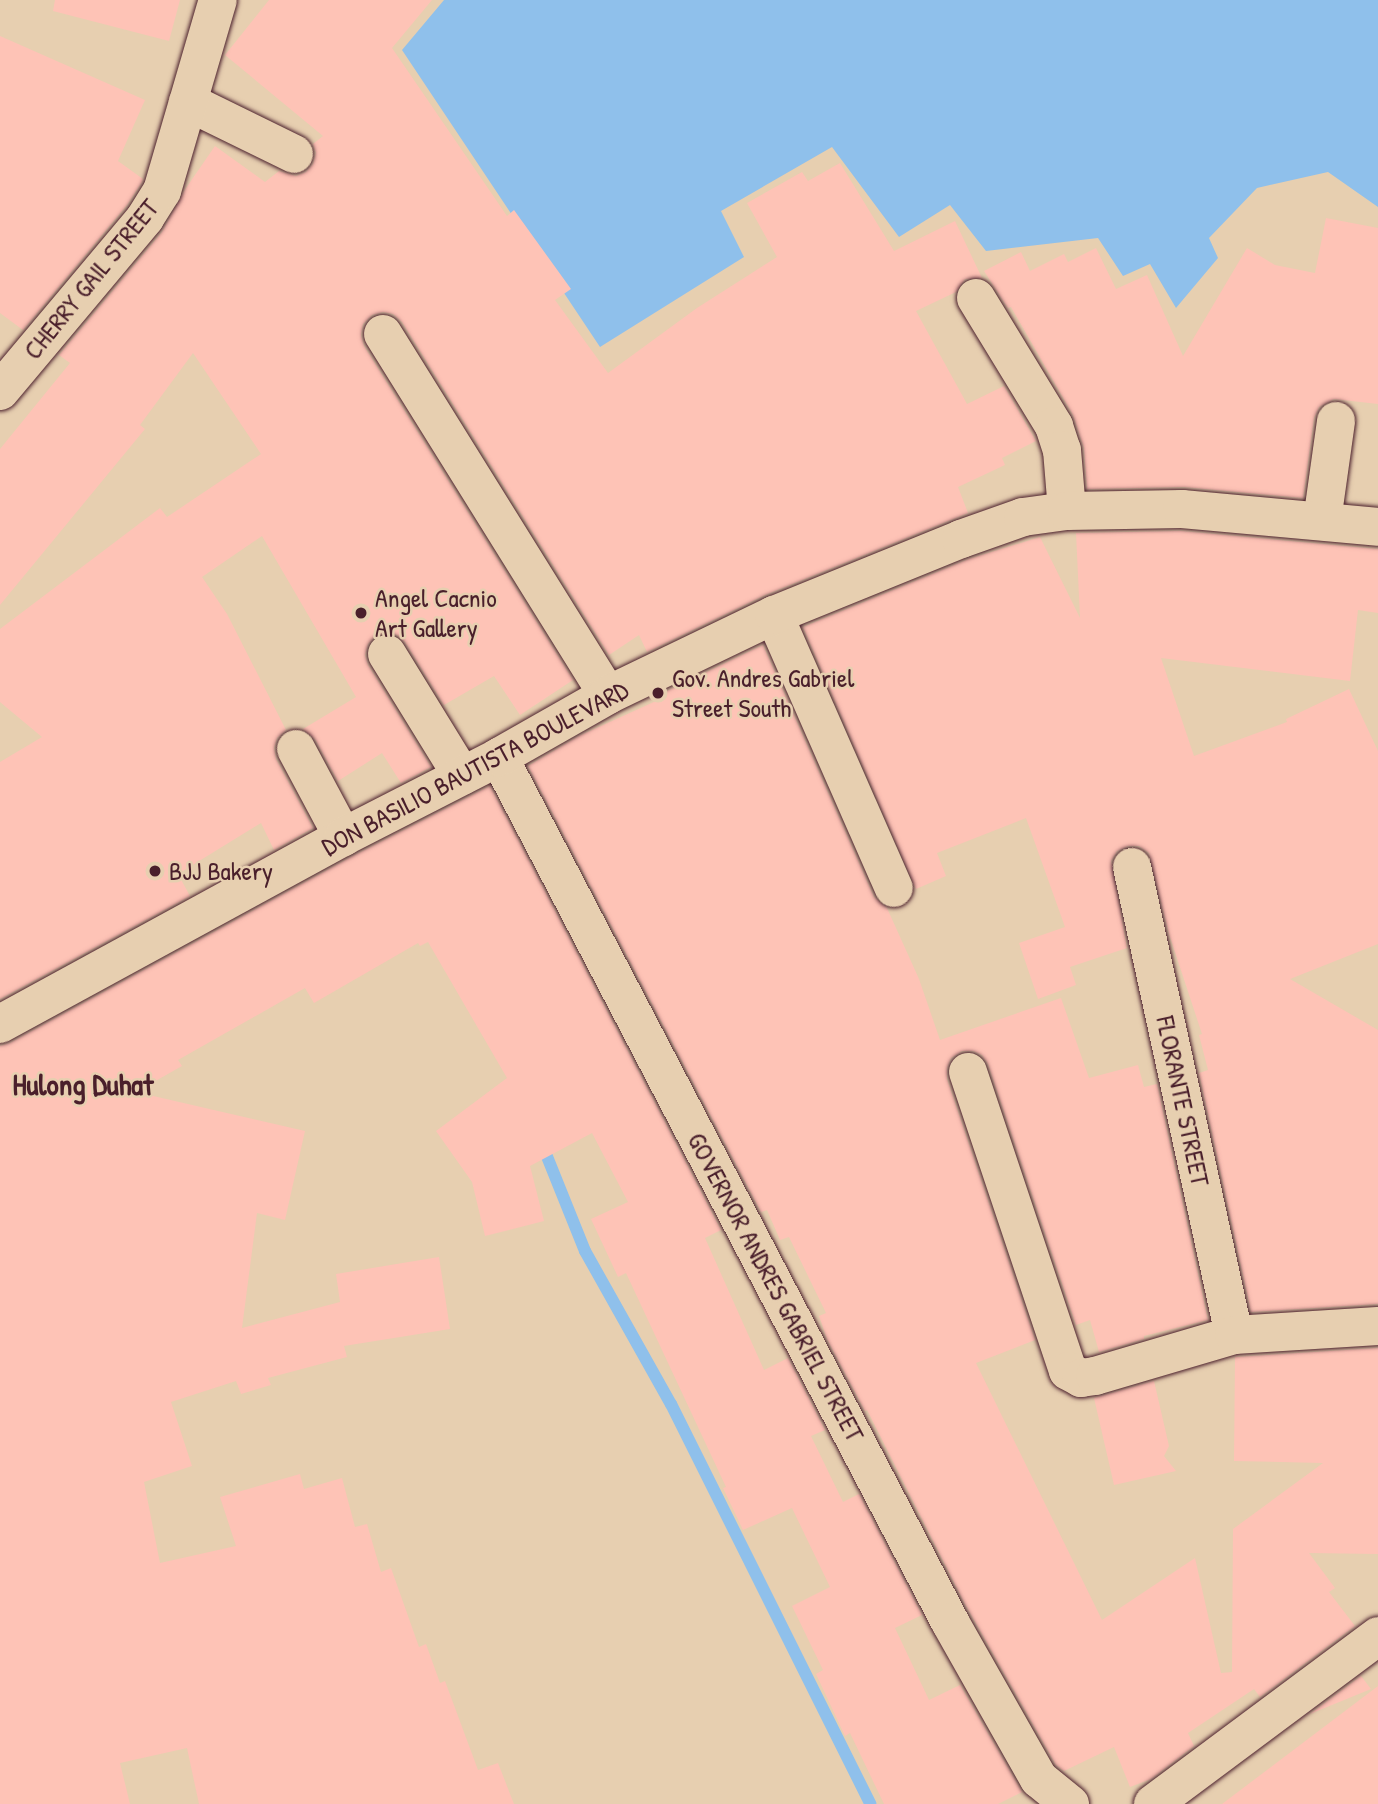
<!DOCTYPE html>
<html>
<head>
<meta charset="utf-8">
<style>
	body { margin:0 }
	#map { position:relative; width:1378px; height:1804px; overflow:hidden; background:#e7cfb0; font-family:"Patrick Hand",sans-serif }
	div>[style] { position:absolute }
	.water>* { inset:0; background:#8fc0eb }
	.stream>* { height:12px; margin:-6px; padding:0 6px; transform-origin:6px; border-radius:6px; background:#8fc0eb }
	.building>* { inset:0; background:#fec3b6 }
	.roads { filter:drop-shadow(0 0 2px #4a1f2b) drop-shadow(0 0 2px #4a1f2b) }
	.minor>* { height:38px; margin:-19px; padding:0 19px; transform-origin:19px; border-radius:19px; background:#e7cfb0 }
	.major>* { height:38px; margin:-19px; padding:0 19px; transform-origin:19px; border-radius:19px; background:#e7cfb0 }
	.dots>* { width:19px; height:19px; translate:-50% -50%; box-sizing:border-box; border:4px solid #e7cfb0; border-radius:50% }
	span { translate:-50% -50%; white-space:nowrap; text-align:center; line-height:1.15; -webkit-text-stroke:5px #e7cfb0; paint-order:stroke }
	.street-label { font-size:26px; color:#4a1f2b }
	.poi-label { font-size:26px; color:#4a1f2b }
	.left { translate:0 -50%; text-align:left }
	.quarter-label { font-size:30px; color:#4a1f2b; font-weight:700 }
</style>
</head>
<body>
<div id="map">
	<div class="water">
		<div style="clip-path:polygon(444px 0,1378px 0,1378px 207px,1328px 172px,1257px 188px,1209px 238px,1218px 258px,1176px 308px,1150px 264px,1123px 276px,1098px 238px,986px 251px,950px 205px,899px 237px,832px 147px,721px 211px,744px 257px,600px 347px,402px 50px)"></div>
	</div>
	<div class="stream">
		<div style="left:542px;top:1144px;width:115px;rotate:68.1deg"></div>
		<div style="left:585px;top:1251px;width:176px;rotate:60.7deg"></div>
		<div style="left:671px;top:1404px;width:447px;rotate:63.5deg"></div>
	</div>
	<div class="building">
		<div style="clip-path:polygon(55px 0,180px 0,169px 41px,53px 11px)"></div>
		<div style="clip-path:polygon(269px 0,432px 0,392px 48px,507px 216px,514px 210px,571px 289px,555px 300px,608px 373px,697px 308px,777px 257px,747px 203px,802px 172px,808px 181px,840px 163px,894px 251px,955px 221px,982px 278px,965px 279px,956px 292px,916px 311px,967px 404px,1004px 386px,1036px 441px,1002px 458px,1005px 465px,958px 487px,968px 513px,765px 595px,647px 652px,639px 635px,609px 655px,402px 322px,393px 314px,383px 312px,372px 315px,363px 324px,361px 335px,364px 346px,573px 680px,520px 715px,494px 676px,444px 705px,405px 642px,397px 635px,387px 632px,376px 635px,368px 644px,365px 655px,368px 665px,431px 767px,401px 783px,382px 753px,338px 781px,315px 739px,303px 729px,356px 697px,262px 536px,202px 577px,227px 614px,286px 730px,277px 738px,274px 748px,276px 759px,313px 828px,274px 850px,261px 823px,178px 874px,190px 896px,0 999px,0 762px,42px 737px,0 702px,0 629px,160px 508px,167px 517px,261px 454px,193px 353px,140px 425px,145px 429px,0 605px,0 449px,70px 363px,59px 355px,162px 232px,186px 188px,215px 146px,265px 182px,279px 171px,296px 176px,306px 172px,313px 164px,316px 153px,313px 144px,323px 136px,225px 55px)"></div>
		<div style="clip-path:polygon(0 36px,145px 100px,118px 161px,143px 179px,142px 182px,127px 205px,23px 330px,0 313px)"></div>
		<div style="clip-path:polygon(1326px 218px,1378px 228px,1378px 404px,1334px 399px,1319px 407px,1314px 418px,1303px 498px,1184px 487px,1087px 489px,1084px 448px,1073px 415px,1011px 307px,1008px 308px,984px 271px,1021px 252px,1030px 271px,1064px 254px,1068px 262px,1096px 248px,1116px 289px,1147px 275px,1183px 356px,1247px 248px,1275px 265px,1315px 273px)"></div>
		<div style="clip-path:polygon(1181px 531px,1378px 549px,1378px 613px,1358px 610px,1350px 681px,1161px 658px,1194px 756px,1287px 722px,1286px 719px,1349px 689px,1378px 751px,1378px 944px,1290px 979px,1378px 1030px,1378px 1304px,1251px 1312px,1199px 1073px,1208px 1070px,1199px 1035px,1202px 1034px,1169px 934px,1149px 853px,1139px 846px,1128px 846px,1117px 851px,1111px 861px,1127px 948px,1070px 967px,1076px 985px,1038px 999px,1019px 943px,1065px 927px,1026px 818px,937px 853px,946px 876px,916px 889px,803px 627px,969px 559px,1040px 537px,1080px 618px,1076px 533px)"></div>
		<div style="clip-path:polygon(763px 645px,874px 897px,887px 908px,919px 979px,940px 1040px,1061px 998px,1089px 1078px,1138px 1065px,1144px 1087px,1157px 1084px,1208px 1320px,1144px 1336px,1144px 1339px,1099px 1352px,1090px 1320px,1076px 1325px,988px 1064px,982px 1055px,973px 1051px,962px 1051px,951px 1058px,947px 1068px,947px 1079px,1035px 1340px,976px 1363px,1102px 1620px,1195px 1558px,1221px 1673px,1232px 1672px,1233px 1529px,1323px 1463px,1234px 1461px,1235px 1357px,1378px 1348px,1378px 1554px,1309px 1553px,1335px 1588px,1329px 1592px,1355px 1626px,1260px 1697px,1254px 1689px,1188px 1733px,1194px 1746px,1151px 1779px,1130px 1787px,1114px 1747px,1064px 1771px,1056px 1765px,965px 1604px,867px 1410px,865px 1411px,827px 1339px,819px 1316px,826px 1313px,789px 1237px,780px 1240px,767px 1210px,761px 1212px,528px 766px,579px 736px,667px 696px,665px 692px)"></div>
		<div style="clip-path:polygon(490px 786px,721px 1230px,705px 1238px,764px 1370px,788px 1358px,825px 1430px,811px 1436px,843px 1502px,859px 1494px,922px 1615px,895px 1628px,929px 1700px,960px 1685px,1022px 1792px,998px 1804px,884px 1804px,850px 1733px,845px 1736px,816px 1674px,823px 1670px,792px 1606px,830px 1587px,792px 1508px,743px 1530px,723px 1488px,726px 1487px,626px 1273px,618px 1277px,591px 1219px,628px 1202px,592px 1133px,530px 1166px,544px 1221px,485px 1236px,472px 1182px,436px 1131px,507px 1078px,428px 942px,420px 946px,418px 943px,314px 1003px,305px 988px,178px 1060px,182px 1066px,136px 1092px,305px 1131px,285px 1220px,257px 1213px,242px 1328px,340px 1302px,336px 1274px,439px 1257px,450px 1329px,344px 1346px,347px 1357px,268px 1378px,271px 1385px,241px 1394px,236px 1381px,171px 1402px,192px 1466px,144px 1482px,160px 1563px,236px 1546px,220px 1497px,300px 1474px,304px 1489px,342px 1478px,355px 1527px,367px 1524px,381px 1572px,391px 1568px,419px 1647px,426px 1644px,440px 1683px,445px 1681px,478px 1770px,498px 1763px,514px 1804px,199px 1804px,187px 1748px,120px 1763px,130px 1804px,0 1804px,0 1046px,10px 1043px,353px 856px)"></div>
		<div style="clip-path:polygon(1154px 1381px,1169px 1446px,1164px 1456px,1176px 1471px,1114px 1485px,1094px 1398px)"></div>
		<div style="clip-path:polygon(1361px 1676px,1371px 1689px,1310px 1714px)"></div>
		<div style="clip-path:polygon(1378px 1686px,1378px 1804px,1222px 1804px)"></div>
	</div>
	<div class="roads">
		<div class="minor">
			<div style="left:188px;top:102px;width:118px;rotate:26.1deg"></div>
			<div style="left:976px;top:298px;width:150px;rotate:58.6deg"></div>
			<div style="left:1054px;top:426px;width:25px;rotate:72deg"></div>
			<div style="left:1062px;top:450px;width:61px;rotate:85.3deg"></div>
			<div style="left:383px;top:334px;width:425px;rotate:58.1deg"></div>
			<div style="left:0;top:391px;width:226px;rotate:-50deg"></div>
			<div style="left:145px;top:218px;width:32px;rotate:-58deg"></div>
			<div style="left:162px;top:191px;width:199px;rotate:-73.7deg"></div>
			<div style="left:1322px;top:521px;width:101px;rotate:-82deg"></div>
			<div style="left:774px;top:615px;width:298px;rotate:66.3deg"></div>
			<div style="left:387px;top:654px;width:143px;rotate:58.4deg"></div>
			<div style="left:296px;top:749px;width:100px;rotate:61.9deg"></div>
			<div style="left:499px;top:757px;width:976px;rotate:62.46deg"></div>
			<div style="left:950px;top:1622px;width:180px;rotate:60.5deg"></div>
			<div style="left:1039px;top:1779px;width:40px;rotate:39deg"></div>
			<div style="left:1132px;top:867px;width:479px;rotate:77.7deg"></div>
			<div style="left:968px;top:1072px;width:315px;rotate:71.5deg"></div>
			<div style="left:1068px;top:1371px;width:15px;rotate:28deg"></div>
			<div style="left:1081px;top:1378px;width:14px;rotate:-8deg"></div>
			<div style="left:1095px;top:1376px;width:145px;rotate:-16.4deg"></div>
			<div style="left:1234px;top:1335px;width:144px;rotate:-3.6deg"></div>
			<div style="left:1153px;top:1804px;width:281px;rotate:-36.7deg"></div>
		</div>
		<div class="major">
			<div style="left:0;top:1024px;width:391px;rotate:-28.6deg"></div>
			<div style="left:343px;top:837px;width:175px;rotate:-27.1deg"></div>
			<div style="left:499px;top:757px;width:125px;rotate:-29.6deg"></div>
			<div style="left:608px;top:695px;width:184px;rotate:-25.7deg"></div>
			<div style="left:774px;top:615px;width:202px;rotate:-22.1deg"></div>
			<div style="left:961px;top:539px;width:66px;rotate:-19.5deg"></div>
			<div style="left:1023px;top:517px;width:44px;rotate:-7.8deg"></div>
			<div style="left:1067px;top:511px;width:115px;rotate:-1deg"></div>
			<div style="left:1182px;top:509px;width:197px;rotate:5.2deg"></div>
		</div>
	</div>
	<div class="dots">
		<div style="left:361px;top:613px;background:#4a1f2b"></div>
		<div style="left:658px;top:693px;background:#4a1f2b"></div>
		<div style="left:155px;top:871px;background:#4a1f2b"></div>
	</div>
	<div class="street-label">
		<span style="left:91px;top:279px;rotate:-51deg">CHERRY GAIL STREET</span>
		<span style="left:475px;top:768px;rotate:-28deg">DON BASILIO BAUTISTA BOULEVARD</span>
		<span style="left:1183px;top:1101px;rotate:78deg">FLORANTE STREET</span>
		<span style="left:776px;top:1287px;rotate:62deg">GOVERNOR ANDRES GABRIEL STREET</span>
	</div>
	<div class="poi-label">
		<span class="left" style="left:375px;top:613px">Angel Cacnio<br>Art Gallery</span>
		<span class="left" style="left:672px;top:693px">Gov. Andres Gabriel<br>Street South</span>
		<span class="left" style="left:169px;top:871px">BJJ Bakery</span>
	</div>
	<div class="quarter-label">
		<span style="left:83px;top:1084px">Hulong Duhat</span>
	</div>
</div>
</body>
</html>
